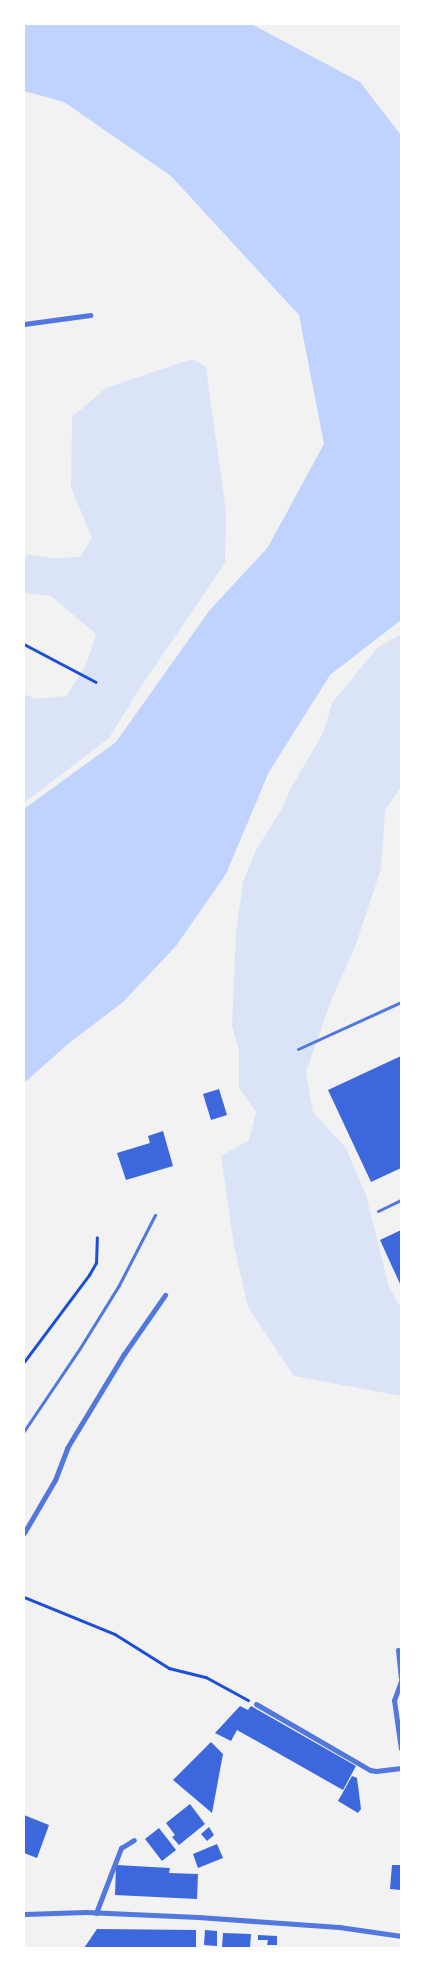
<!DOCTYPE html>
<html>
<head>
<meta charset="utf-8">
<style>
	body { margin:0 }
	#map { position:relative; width:425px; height:1972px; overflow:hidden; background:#f2f2f2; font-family:Poppins,sans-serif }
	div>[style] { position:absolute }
	.green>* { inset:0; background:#dbe4f7 }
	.water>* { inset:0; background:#bfd3fe }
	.building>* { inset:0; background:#3d67dc }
	.path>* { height:2.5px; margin:-1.25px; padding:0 1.25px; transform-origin:1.25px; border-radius:1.25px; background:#1d4ed8 }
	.service>* { height:3px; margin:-1.5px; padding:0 1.5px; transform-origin:1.5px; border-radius:1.5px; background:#5277de }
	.minor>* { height:5px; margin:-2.5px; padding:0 2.5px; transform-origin:2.5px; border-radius:2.5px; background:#5277de }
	span { translate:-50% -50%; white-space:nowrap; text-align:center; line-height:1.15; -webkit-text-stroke:4px #fff; paint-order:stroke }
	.frame { position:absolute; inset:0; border:25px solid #fff; pointer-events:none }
</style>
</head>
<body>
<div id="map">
	<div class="green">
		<div style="clip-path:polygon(192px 359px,206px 367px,226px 512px,225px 563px,140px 688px,109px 738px,24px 803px,24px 694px,36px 699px,66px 696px,86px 665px,96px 634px,51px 596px,24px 593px,24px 561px,27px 554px,52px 558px,80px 557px,92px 538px,71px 487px,72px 417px,106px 388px)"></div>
		<div style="clip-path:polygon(401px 634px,401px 787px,385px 810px,381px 869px,355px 947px,332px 998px,306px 1072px,313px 1112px,346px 1148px,366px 1195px,389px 1287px,401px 1308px,401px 1396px,294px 1376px,248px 1307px,234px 1246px,221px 1156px,249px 1140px,256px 1112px,239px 1088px,239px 1051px,232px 1026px,236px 932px,243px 882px,256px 850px,281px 810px,291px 788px,323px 733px,332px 703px,377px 648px)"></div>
	</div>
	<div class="water">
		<div style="clip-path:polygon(24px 24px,251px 24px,360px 82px,401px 135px,401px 620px,330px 675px,269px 772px,226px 874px,176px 946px,123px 1002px,68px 1044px,24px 1083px,24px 809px,116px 742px,209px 611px,268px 547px,324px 444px,299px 315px,171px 176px,64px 102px,24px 91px)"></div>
	</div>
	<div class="building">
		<div style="clip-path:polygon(401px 1056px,401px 1168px,371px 1182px,328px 1090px)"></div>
		<div style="clip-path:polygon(219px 1089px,227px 1115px,211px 1120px,203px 1094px)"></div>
		<div style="clip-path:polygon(163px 1131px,173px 1166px,126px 1180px,117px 1153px,150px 1143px,148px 1136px)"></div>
		<div style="clip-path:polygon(401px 1230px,401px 1286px,380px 1240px)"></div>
		<div style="clip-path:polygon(240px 1706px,248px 1710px,251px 1706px,356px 1766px,343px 1790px,237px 1730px,231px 1741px,215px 1733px)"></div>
		<div style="clip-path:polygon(211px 1742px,223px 1754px,212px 1813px,173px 1780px)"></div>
		<div style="clip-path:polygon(352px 1776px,357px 1778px,361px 1809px,358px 1813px,338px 1801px)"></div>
		<div style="clip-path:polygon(190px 1804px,205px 1824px,179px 1845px,172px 1837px,175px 1835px,166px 1823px)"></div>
		<div style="clip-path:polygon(24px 1815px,49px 1825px,37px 1858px,24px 1853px)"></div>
		<div style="clip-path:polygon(209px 1827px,214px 1835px,207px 1841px,201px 1834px)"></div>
		<div style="clip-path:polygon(159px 1828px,176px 1850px,162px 1861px,145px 1839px)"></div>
		<div style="clip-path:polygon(217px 1844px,223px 1858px,198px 1868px,193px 1854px)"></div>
		<div style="clip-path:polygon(116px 1865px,170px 1868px,169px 1873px,198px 1874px,197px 1899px,115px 1895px)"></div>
		<div style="clip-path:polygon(392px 1865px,401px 1865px,401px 1890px,390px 1889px)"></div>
		<div style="clip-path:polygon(97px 1929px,196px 1930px,196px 1948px,84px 1948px)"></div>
		<div style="clip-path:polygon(205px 1930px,217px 1931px,217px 1946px,204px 1945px)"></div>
		<div style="clip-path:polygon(223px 1933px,251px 1934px,250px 1948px,222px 1948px)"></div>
		<div style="clip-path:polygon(258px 1935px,277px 1936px,277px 1945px,267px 1945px,268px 1940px,258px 1940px)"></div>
	</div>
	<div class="path">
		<div style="left:24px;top:644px;width:81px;rotate:27.8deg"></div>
		<div style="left:24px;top:1362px;width:109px;rotate:-53.2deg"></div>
		<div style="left:89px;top:1275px;width:14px;rotate:-60deg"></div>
		<div style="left:96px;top:1263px;width:25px;rotate:-88deg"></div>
		<div style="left:24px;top:1597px;width:98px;rotate:22.1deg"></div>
		<div style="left:115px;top:1634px;width:64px;rotate:32.2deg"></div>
		<div style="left:169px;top:1668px;width:38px;rotate:14deg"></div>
		<div style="left:206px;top:1677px;width:48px;rotate:28.7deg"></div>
	</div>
	<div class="service">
		<div style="left:298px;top:1049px;width:113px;rotate:-24.5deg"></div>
		<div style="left:378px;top:1211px;width:25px;rotate:-26deg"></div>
		<div style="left:24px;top:1431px;width:100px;rotate:-56deg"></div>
		<div style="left:80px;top:1348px;width:74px;rotate:-58.2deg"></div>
		<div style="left:119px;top:1285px;width:79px;rotate:-62.8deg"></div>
	</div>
	<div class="minor">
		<div style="left:24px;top:324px;width:67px;rotate:-7.8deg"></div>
		<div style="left:24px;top:1533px;width:61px;rotate:-59.7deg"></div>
		<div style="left:55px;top:1480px;width:34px;rotate:-69deg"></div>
		<div style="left:67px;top:1448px;width:110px;rotate:-58.8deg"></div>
		<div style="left:124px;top:1354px;width:72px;rotate:-55.2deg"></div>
		<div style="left:398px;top:1650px;width:28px;rotate:84deg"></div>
		<div style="left:401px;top:1681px;width:20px;rotate:110deg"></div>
		<div style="left:394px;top:1700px;width:49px;rotate:81.9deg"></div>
		<div style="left:256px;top:1704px;width:132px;rotate:30.1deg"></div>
		<div style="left:370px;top:1770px;width:6px;rotate:9deg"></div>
		<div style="left:376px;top:1771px;width:25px;rotate:-7deg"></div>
		<div style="left:96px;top:1913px;width:70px;rotate:-69deg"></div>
		<div style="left:121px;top:1848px;width:15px;rotate:-32deg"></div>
		<div style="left:24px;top:1914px;width:62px;rotate:-1.8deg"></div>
		<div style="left:86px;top:1912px;width:112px;rotate:2.6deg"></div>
		<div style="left:198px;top:1917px;width:141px;rotate:4.1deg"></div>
		<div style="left:339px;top:1927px;width:63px;rotate:8.3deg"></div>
	</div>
	<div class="frame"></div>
</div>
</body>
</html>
